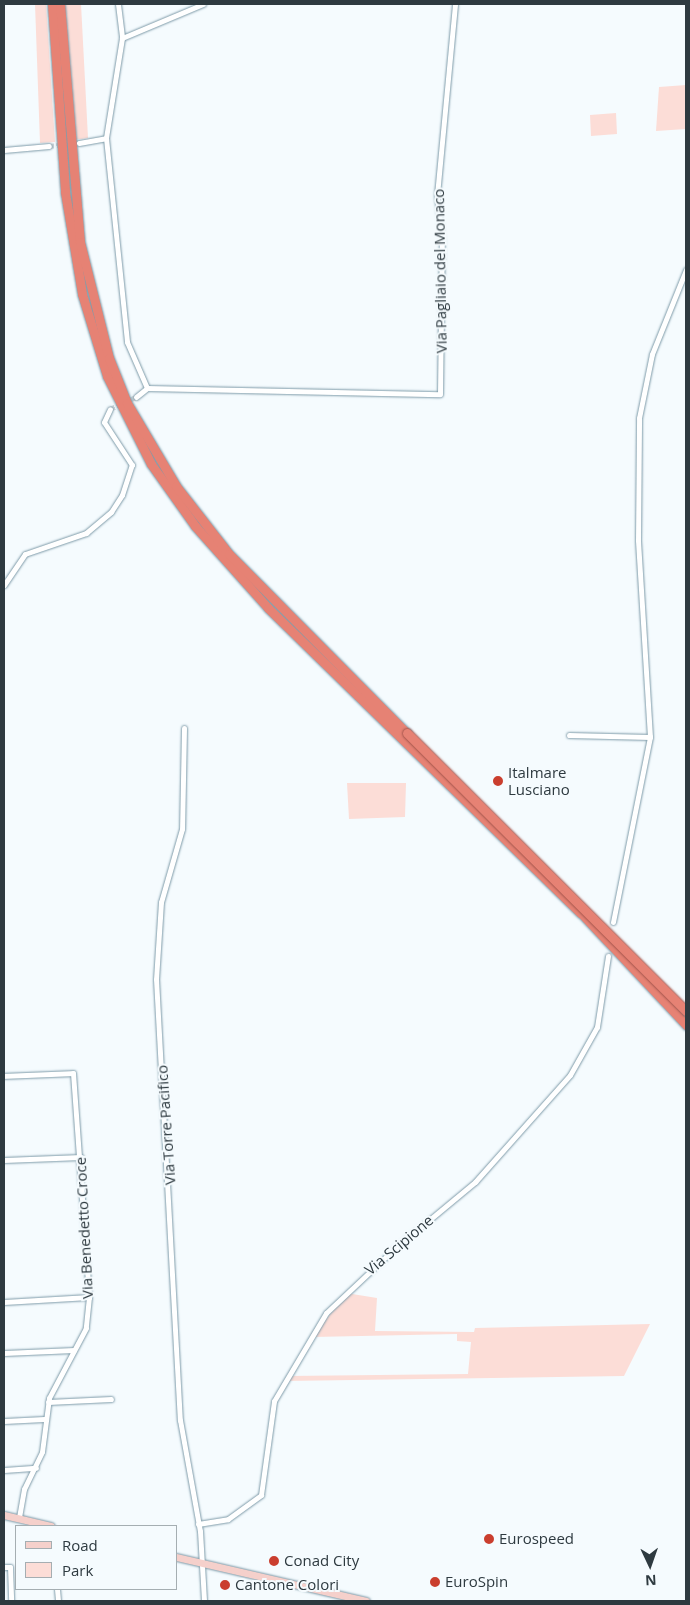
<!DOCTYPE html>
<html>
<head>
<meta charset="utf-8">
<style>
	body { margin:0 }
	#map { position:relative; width:690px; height:1605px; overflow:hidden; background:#f5fbfe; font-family:"Open Sans",sans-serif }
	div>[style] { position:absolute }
	.green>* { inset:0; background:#fcddd7 }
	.minor-tunnel>* { height:5px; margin-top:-2.5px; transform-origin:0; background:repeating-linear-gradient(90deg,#cdd4d8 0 5px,transparent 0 7.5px) }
	.roads { filter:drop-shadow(0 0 1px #7e9ba9) drop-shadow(0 0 1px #7e9ba9) }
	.minor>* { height:5px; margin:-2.5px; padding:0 2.5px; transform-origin:2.5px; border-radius:2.5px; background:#fff }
	.secondary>* { height:7px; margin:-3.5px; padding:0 3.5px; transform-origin:3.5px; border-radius:3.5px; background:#f5d0cb }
	.trunk>* { height:9px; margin:-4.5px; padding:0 4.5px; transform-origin:4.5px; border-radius:4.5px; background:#e68274 }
	.bridges { filter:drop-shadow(0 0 1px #a1544b) drop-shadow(0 0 1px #a1544b) }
	.trunk-bridge>* { height:9px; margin:-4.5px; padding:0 4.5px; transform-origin:4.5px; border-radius:4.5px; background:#e68274 }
	.dots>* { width:14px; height:14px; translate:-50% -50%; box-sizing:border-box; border:2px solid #f5fbfe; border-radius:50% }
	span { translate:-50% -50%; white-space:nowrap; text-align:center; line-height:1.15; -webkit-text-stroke:4px #f5fbfe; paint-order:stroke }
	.street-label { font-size:15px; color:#2e3a40 }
	.poi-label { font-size:15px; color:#2e3a40 }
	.left { translate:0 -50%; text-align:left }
	.frame { position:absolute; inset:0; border:5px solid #2e3a40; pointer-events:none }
	.legend { position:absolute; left:15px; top:1525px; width:162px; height:65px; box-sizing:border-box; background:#f5fbfe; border:1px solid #a5aeb2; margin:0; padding:6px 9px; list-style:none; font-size:15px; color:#2e3a40 }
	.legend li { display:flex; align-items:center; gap:10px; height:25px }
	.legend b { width:25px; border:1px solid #a5aeb2 }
	.north { position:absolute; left:625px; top:1540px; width:50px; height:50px; -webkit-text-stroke:4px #f5fbfe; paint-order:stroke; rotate:177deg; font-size:14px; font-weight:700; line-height:20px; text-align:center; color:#2e3a40 }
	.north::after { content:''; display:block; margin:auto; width:18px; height:22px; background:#2e3a40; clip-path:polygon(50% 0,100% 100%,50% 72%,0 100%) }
</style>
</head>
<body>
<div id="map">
	<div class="green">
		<div style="clip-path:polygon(35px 4px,46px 4px,55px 142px,40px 143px)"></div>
		<div style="clip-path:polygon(63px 4px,81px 4px,88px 138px,81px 139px,71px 139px)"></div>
		<div style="clip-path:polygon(686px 85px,686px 129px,656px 131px,659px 87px)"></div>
		<div style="clip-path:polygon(616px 113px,617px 134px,591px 136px,590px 115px)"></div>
		<div style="clip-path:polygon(347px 783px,406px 783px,405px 817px,349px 819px)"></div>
		<div style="clip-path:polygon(346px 1293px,377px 1298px,375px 1331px,474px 1332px,475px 1328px,650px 1324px,624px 1376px,284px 1381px,288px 1376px,468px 1374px,471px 1342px,457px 1341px,457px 1334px,313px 1337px)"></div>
	</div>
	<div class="minor-tunnel">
		<div style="left:49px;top:146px;width:30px;rotate:-6deg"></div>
		<div style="left:110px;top:409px;width:29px;rotate:-25deg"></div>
	</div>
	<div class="roads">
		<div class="minor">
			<div style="left:118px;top:4px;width:34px;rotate:83deg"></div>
			<div style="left:122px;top:38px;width:101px;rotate:99.1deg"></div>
			<div style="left:106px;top:138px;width:205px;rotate:84.1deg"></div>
			<div style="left:127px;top:342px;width:50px;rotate:66.5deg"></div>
			<div style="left:122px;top:38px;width:88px;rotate:-22.8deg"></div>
			<div style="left:79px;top:143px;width:27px;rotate:-10deg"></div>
			<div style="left:4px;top:150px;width:45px;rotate:-5.1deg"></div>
			<div style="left:147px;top:388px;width:293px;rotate:1.2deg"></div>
			<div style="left:440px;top:394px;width:153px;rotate:-89.3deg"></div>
			<div style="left:442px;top:241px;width:46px;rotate:-96.2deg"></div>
			<div style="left:437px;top:195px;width:192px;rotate:-84.6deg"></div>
			<div style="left:136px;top:397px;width:14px;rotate:-39deg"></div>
			<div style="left:4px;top:585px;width:37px;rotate:-56deg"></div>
			<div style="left:25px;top:554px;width:65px;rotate:-19deg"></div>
			<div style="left:86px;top:533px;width:33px;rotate:-40deg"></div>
			<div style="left:111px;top:512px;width:20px;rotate:-57deg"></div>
			<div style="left:122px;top:495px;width:32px;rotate:-72deg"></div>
			<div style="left:132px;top:465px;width:51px;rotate:-123.1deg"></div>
			<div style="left:104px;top:422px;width:14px;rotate:-65deg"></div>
			<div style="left:184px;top:728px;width:101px;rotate:91.1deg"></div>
			<div style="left:182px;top:829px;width:76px;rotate:106deg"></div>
			<div style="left:161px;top:902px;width:77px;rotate:93.7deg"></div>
			<div style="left:156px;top:979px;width:442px;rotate:86.9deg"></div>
			<div style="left:180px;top:1420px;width:113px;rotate:79.8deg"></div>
			<div style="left:200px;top:1531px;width:70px;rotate:86.7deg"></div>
			<div style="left:569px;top:735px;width:81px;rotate:1.4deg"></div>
			<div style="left:613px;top:922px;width:189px;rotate:-78.7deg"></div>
			<div style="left:650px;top:737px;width:197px;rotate:-93.5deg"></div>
			<div style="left:638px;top:540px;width:122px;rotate:-89.5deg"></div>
			<div style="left:639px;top:418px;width:65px;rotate:-78.5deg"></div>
			<div style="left:652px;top:354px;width:91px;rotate:-68deg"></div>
			<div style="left:4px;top:1076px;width:69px;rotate:-2.5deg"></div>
			<div style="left:73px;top:1073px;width:225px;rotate:85.9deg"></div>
			<div style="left:89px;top:1297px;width:31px;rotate:96deg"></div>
			<div style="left:86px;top:1328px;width:79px;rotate:117.9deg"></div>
			<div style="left:49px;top:1398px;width:54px;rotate:97.4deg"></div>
			<div style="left:42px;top:1452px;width:41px;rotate:115.9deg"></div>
			<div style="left:24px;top:1489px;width:29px;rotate:100deg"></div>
			<div style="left:4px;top:1160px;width:77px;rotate:-2.2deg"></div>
			<div style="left:4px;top:1302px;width:85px;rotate:-3.4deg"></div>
			<div style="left:4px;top:1353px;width:70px;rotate:-2.5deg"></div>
			<div style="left:48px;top:1402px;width:63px;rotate:-2.7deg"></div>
			<div style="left:4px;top:1421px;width:40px;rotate:-2.9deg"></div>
			<div style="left:4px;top:1470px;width:32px;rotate:-4deg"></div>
			<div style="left:198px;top:1524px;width:30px;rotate:-9deg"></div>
			<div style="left:228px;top:1519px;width:41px;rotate:-36deg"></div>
			<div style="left:261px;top:1495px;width:95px;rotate:-82.1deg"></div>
			<div style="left:274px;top:1401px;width:102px;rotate:-59.4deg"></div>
			<div style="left:326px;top:1313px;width:92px;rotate:-43.2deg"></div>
			<div style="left:393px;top:1250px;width:107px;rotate:-39.7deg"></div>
			<div style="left:475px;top:1182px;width:143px;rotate:-48.4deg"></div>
			<div style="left:570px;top:1075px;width:55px;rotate:-60.6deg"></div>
			<div style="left:597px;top:1027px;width:72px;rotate:-81.2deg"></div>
			<div style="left:4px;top:1567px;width:6px"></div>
			<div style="left:10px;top:1567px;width:34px;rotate:88deg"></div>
			<div style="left:57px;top:1589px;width:12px;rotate:85deg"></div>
		</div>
		<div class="secondary">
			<div style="left:4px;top:1515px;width:48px;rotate:13.2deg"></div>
			<div style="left:176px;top:1557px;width:195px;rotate:13deg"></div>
		</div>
		<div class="trunk">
			<div style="left:52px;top:4px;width:188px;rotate:86deg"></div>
			<div style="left:65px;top:192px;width:103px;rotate:80.5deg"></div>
			<div style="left:82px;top:294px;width:86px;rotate:73deg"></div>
			<div style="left:107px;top:376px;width:98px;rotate:63.4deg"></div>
			<div style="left:151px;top:464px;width:76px;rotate:54.6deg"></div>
			<div style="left:195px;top:526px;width:110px;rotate:48.3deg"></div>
			<div style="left:268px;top:608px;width:437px;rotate:44.3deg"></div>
			<div style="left:581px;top:913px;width:154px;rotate:46.8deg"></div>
			<div style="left:60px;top:4px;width:239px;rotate:85.2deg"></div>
			<div style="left:80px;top:242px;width:120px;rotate:76deg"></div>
			<div style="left:109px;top:358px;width:48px;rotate:68.2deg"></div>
			<div style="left:127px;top:403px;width:96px;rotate:59.4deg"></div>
			<div style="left:176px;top:486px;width:86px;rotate:52.1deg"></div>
			<div style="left:229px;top:554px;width:252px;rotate:45.2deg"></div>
		</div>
	</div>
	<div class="bridges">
		<div class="trunk-bridge">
			<div style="left:407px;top:733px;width:394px;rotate:44.9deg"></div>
		</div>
	</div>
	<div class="dots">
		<div style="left:498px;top:781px;background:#ca3e2e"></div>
		<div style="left:489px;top:1539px;background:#ca3e2e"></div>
		<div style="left:274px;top:1561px;background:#ca3e2e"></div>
		<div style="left:435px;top:1582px;background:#ca3e2e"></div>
		<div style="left:225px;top:1585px;background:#ca3e2e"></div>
	</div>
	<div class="street-label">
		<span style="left:440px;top:271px;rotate:-91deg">Via Pagliaio del Monaco</span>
		<span style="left:166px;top:1125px;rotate:-94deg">Via Torre Pacifico</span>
		<span style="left:84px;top:1228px;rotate:-93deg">Via Benedetto Croce</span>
		<span style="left:399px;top:1245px;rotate:-40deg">Via Scipione</span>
	</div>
	<div class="poi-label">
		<span class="left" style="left:508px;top:781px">Italmare<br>Lusciano</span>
		<span class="left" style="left:499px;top:1539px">Eurospeed</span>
		<span class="left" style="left:284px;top:1561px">Conad City</span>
		<span class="left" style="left:445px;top:1582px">EuroSpin</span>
		<span class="left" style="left:235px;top:1585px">Cantone Colori</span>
	</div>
	<div class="frame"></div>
	<ul class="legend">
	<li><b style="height:6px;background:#f5d0cb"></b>Road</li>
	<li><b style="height:14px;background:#fcddd7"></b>Park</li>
	</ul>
	<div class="north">N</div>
</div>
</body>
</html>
